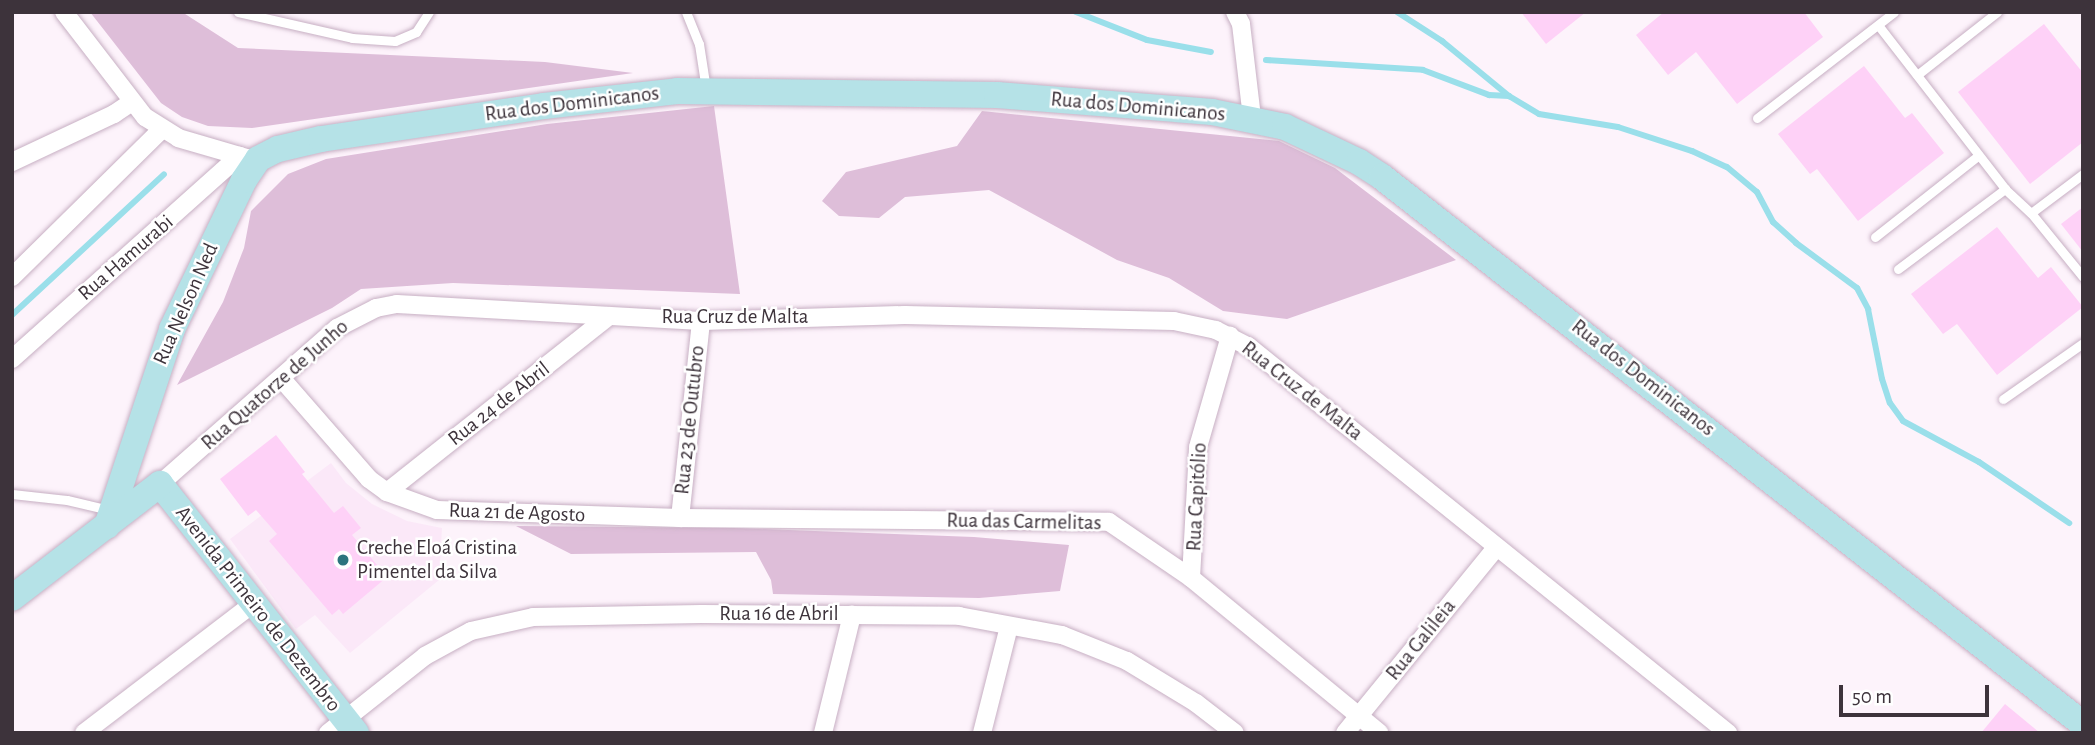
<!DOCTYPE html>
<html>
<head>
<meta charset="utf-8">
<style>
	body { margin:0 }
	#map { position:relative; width:2095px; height:745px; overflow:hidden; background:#fdf3fb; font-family:"Alegreya Sans",sans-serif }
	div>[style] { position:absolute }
	.built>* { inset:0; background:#fbe8f8 }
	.green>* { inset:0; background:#debed9 }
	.stream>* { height:6px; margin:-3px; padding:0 3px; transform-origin:3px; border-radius:3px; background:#9adfea }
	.building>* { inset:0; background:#fed1f7 }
	.roads { filter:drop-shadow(0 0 2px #c7afc3) drop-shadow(0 0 2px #c7afc3) }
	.lane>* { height:9px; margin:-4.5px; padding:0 4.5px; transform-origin:4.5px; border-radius:4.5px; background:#fff }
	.street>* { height:18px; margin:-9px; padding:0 9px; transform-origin:9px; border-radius:9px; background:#fff }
	.secondary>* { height:26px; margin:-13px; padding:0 13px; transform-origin:13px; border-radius:13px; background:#b5e2e7 }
	.dots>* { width:19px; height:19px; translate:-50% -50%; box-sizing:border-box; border:4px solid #fff; border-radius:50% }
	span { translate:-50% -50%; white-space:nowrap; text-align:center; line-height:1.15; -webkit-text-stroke:5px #fff; paint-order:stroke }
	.street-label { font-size:21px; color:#3d333b }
	.poi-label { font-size:21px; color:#3d333b }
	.left { translate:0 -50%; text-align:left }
	.frame { position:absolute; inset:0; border:14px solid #3d333b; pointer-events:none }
	.scale { position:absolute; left:1839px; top:685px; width:150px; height:32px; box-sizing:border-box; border:4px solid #3d333b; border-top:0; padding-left:9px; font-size:21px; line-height:24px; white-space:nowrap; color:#3d333b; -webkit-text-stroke:5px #fff; paint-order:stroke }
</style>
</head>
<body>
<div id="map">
	<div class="built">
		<div style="clip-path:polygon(331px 463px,346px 483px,372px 504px,407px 521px,442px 528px,439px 580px,350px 653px,315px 615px,296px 629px,230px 539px)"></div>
	</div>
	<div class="green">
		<div style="clip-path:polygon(90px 12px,182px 12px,238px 48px,545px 62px,633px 73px,252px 128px,208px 126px,182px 117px,161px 103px)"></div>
		<div style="clip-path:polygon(714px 106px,740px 294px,453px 283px,361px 289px,332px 308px,177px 385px,223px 302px,244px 248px,251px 211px,288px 174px,326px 159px,547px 124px)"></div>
		<div style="clip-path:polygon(982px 111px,1279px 141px,1335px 168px,1456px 260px,1287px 319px,1223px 311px,1169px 278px,1117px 260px,989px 190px,905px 197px,879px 218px,839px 216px,822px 201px,846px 172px,957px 146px)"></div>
		<div style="clip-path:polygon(516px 526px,734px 528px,974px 537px,1069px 545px,1060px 591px,979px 598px,773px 594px,771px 580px,756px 552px,571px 554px)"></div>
	</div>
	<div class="stream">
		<div style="left:1076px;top:12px;width:76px;rotate:21.5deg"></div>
		<div style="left:1147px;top:40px;width:65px;rotate:10.6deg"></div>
		<div style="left:1397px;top:12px;width:54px;rotate:32.8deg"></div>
		<div style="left:1442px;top:41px;width:87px;rotate:39.4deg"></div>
		<div style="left:1509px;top:96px;width:35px;rotate:31deg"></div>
		<div style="left:1539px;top:114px;width:80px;rotate:9.3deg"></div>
		<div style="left:1618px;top:127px;width:78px;rotate:18deg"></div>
		<div style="left:1692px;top:151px;width:38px;rotate:25deg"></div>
		<div style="left:1727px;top:167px;width:39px;rotate:40deg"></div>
		<div style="left:1757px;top:192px;width:34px;rotate:62deg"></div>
		<div style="left:1773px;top:222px;width:31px;rotate:42deg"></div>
		<div style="left:1796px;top:243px;width:76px;rotate:36.4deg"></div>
		<div style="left:1857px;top:288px;width:24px;rotate:62deg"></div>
		<div style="left:1868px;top:309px;width:71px;rotate:78.7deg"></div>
		<div style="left:1882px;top:379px;width:25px;rotate:72deg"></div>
		<div style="left:1890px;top:403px;width:22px;rotate:54deg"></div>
		<div style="left:1903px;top:421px;width:86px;rotate:28.3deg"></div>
		<div style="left:1979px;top:462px;width:109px;rotate:34.1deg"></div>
		<div style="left:1266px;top:60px;width:157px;rotate:3.6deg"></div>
		<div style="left:1423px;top:70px;width:71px;rotate:20.7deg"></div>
		<div style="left:1489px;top:95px;width:20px;rotate:3deg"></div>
		<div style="left:12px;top:315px;width:207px;rotate:-42.8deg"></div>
	</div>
	<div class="building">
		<div style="clip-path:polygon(1521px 12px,1586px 12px,1546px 44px)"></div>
		<div style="clip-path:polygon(1664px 12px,1804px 12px,1823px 37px,1737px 104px,1696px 52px,1668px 75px,1636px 35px)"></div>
		<div style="clip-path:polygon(2044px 24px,2083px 73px,2083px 142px,2030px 184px,1958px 92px)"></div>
		<div style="clip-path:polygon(1864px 66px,1905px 118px,1912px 113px,1944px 153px,1858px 221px,1817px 169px,1810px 174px,1778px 134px)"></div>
		<div style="clip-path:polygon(2083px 207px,2083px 252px,2061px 224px)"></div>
		<div style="clip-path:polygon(1997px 227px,2038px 278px,2051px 267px,2083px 307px,1997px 375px,1957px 324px,1943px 334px,1911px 294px)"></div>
		<div style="clip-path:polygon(276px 435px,305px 472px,302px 474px,334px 513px,343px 506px,361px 528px,352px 535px,387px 577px,343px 614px,339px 609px,332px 615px,269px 541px,277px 534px,256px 510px,248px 516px,220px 479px)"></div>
		<div style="clip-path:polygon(2005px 704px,2040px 733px,1981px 733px)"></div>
	</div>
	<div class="roads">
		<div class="lane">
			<div style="left:238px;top:12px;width:117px;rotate:12.8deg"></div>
			<div style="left:352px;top:38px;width:43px;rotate:4deg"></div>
			<div style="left:395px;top:41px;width:23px;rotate:-23deg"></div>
			<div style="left:416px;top:32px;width:24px;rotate:-57deg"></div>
			<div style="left:686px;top:12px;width:35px;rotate:68deg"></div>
			<div style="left:699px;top:44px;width:46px;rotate:81.2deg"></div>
			<div style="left:1878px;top:25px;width:207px;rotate:52.2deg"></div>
			<div style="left:2005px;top:189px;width:35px;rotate:43deg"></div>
			<div style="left:2031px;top:213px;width:82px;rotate:50.9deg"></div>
			<div style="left:1917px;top:75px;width:102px;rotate:-38.2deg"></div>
			<div style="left:1757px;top:118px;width:173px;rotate:-37.7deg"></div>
			<div style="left:2031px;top:213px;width:65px;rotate:-36.9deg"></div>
			<div style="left:1875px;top:237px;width:132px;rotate:-38.3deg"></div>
			<div style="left:1898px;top:269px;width:134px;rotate:-36.8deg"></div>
			<div style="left:2003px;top:399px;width:98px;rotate:-35deg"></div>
			<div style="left:12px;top:494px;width:55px;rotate:6.2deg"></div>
			<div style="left:67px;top:500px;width:43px;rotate:13.4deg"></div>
		</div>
		<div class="street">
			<div style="left:64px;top:12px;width:133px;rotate:52.4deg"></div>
			<div style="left:145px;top:117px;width:39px;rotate:32deg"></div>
			<div style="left:178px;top:138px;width:72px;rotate:16.2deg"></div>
			<div style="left:1235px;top:12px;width:13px;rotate:63deg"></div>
			<div style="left:1241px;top:24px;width:95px;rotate:83.3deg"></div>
			<div style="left:12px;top:162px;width:113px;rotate:-25.2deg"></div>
			<div style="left:114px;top:114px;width:22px;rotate:-34deg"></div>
			<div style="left:12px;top:277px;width:209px;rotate:-44.6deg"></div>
			<div style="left:12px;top:359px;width:305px;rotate:-41.8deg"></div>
			<div style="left:281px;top:378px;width:134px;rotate:48.9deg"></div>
			<div style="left:369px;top:479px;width:22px;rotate:36deg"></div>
			<div style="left:387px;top:492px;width:53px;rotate:19.8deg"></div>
			<div style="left:437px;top:510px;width:243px;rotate:1.9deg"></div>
			<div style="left:680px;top:518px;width:429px;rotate:0.5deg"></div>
			<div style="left:1109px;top:522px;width:99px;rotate:34.3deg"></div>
			<div style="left:1191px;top:578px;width:244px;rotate:39.4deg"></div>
			<div style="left:160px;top:484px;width:236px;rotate:-41.4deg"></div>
			<div style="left:337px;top:328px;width:44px;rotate:-27.1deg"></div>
			<div style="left:376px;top:308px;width:21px;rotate:-11deg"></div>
			<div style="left:397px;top:304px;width:304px;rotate:3.2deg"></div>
			<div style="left:701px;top:321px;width:204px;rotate:-1.7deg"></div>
			<div style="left:905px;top:315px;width:269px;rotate:1.3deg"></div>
			<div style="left:1174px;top:321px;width:43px;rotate:12.1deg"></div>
			<div style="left:1216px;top:330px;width:36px;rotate:27deg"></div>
			<div style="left:1248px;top:346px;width:617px;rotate:38.88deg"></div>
			<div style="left:387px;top:492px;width:283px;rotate:-38.4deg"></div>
			<div style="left:680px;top:518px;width:198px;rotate:-83.9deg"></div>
			<div style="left:1191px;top:578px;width:131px;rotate:-86.9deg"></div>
			<div style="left:1198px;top:447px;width:116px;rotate:-73.9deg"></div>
			<div style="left:84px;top:733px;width:213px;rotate:-37.4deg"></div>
			<div style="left:328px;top:733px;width:124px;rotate:-38.4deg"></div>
			<div style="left:425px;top:656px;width:52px;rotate:-28.5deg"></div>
			<div style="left:471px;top:631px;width:64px;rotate:-12.7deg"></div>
			<div style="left:533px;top:617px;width:168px;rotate:-1deg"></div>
			<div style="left:701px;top:614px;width:258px;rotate:0.4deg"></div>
			<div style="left:959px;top:616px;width:105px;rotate:10.5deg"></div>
			<div style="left:1062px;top:635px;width:70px;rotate:21.8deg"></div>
			<div style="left:1127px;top:661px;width:81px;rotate:31.3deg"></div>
			<div style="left:1196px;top:703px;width:49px;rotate:37.6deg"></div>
			<div style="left:823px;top:733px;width:122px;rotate:-76.2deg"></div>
			<div style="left:982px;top:733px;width:110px;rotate:-75.8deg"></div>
			<div style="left:1345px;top:733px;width:239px;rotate:-50.8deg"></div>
		</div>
		<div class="secondary">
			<div style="left:160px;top:484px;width:317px;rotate:51.8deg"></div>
			<div style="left:107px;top:526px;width:207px;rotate:-71.7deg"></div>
			<div style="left:172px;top:329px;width:165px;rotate:-64.2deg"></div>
			<div style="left:244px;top:180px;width:25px;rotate:-56deg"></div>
			<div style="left:258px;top:159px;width:22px;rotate:-27deg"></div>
			<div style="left:278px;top:149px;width:44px;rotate:-13.1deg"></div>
			<div style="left:321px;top:139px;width:225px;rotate:-8.4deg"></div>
			<div style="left:544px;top:106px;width:134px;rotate:-6.4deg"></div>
			<div style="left:677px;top:91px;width:320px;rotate:0.7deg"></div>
			<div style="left:997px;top:95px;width:216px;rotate:4.5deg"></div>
			<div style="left:1212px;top:112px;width:75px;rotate:11.6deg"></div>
			<div style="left:1285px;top:127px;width:82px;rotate:25.3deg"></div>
			<div style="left:1359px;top:162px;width:27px;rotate:33deg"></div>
			<div style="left:1382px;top:177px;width:889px;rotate:37.97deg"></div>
			<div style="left:12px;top:598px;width:187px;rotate:-37.6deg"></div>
		</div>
	</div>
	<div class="dots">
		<div style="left:343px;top:560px;background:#2c747e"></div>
	</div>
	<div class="street-label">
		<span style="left:572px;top:104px;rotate:-7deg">Rua dos Dominicanos</span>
		<span style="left:1138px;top:107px;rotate:5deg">Rua dos Dominicanos</span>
		<span style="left:126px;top:258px;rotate:-41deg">Rua Hamurabi</span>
		<span style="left:186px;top:304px;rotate:-66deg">Rua Nelson Ned</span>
		<span style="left:735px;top:317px">Rua Cruz de Malta</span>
		<span style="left:1643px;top:378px;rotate:38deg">Rua dos Dominicanos</span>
		<span style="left:275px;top:385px;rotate:-41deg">Rua Quatorze de Junho</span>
		<span style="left:1302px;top:391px;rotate:38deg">Rua Cruz de Malta</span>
		<span style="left:499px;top:404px;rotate:-38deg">Rua 24 de Abril</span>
		<span style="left:690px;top:420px;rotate:-84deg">Rua 23 de Outubro</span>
		<span style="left:1197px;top:497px;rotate:-87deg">Rua Capitólio</span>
		<span style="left:517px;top:513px;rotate:2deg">Rua 21 de Agosto</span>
		<span style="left:1024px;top:522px;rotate:1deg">Rua das Carmelitas</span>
		<span style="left:258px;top:609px;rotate:52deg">Avenida Primeiro de Dezembro</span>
		<span style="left:779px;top:614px">Rua 16 de Abril</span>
		<span style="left:1421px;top:640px;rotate:-51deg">Rua Galileia</span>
	</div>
	<div class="poi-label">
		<span class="left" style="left:357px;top:560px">Creche Eloá Cristina<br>Pimentel da Silva</span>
	</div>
	<div class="frame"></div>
	<div class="scale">50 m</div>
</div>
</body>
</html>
